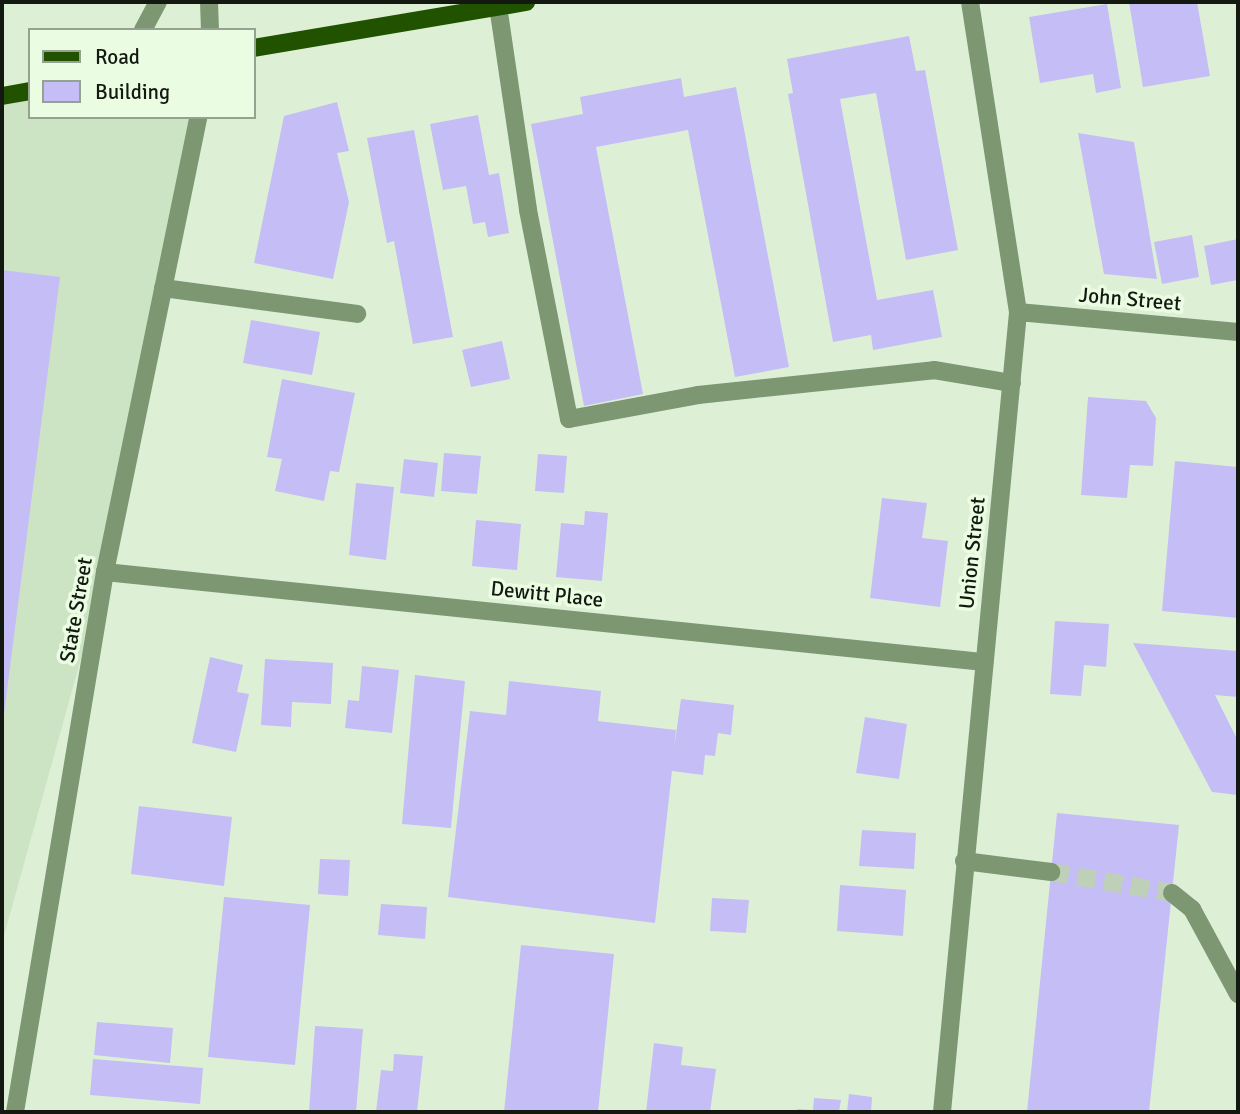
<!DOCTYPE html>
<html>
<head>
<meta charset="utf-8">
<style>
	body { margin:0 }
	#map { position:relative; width:1240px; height:1114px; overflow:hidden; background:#ddf0d6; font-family:Signika,sans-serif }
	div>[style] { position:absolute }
	.built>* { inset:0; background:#cde4c4 }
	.building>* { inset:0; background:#c5bdf6 }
	.minor-tunnel>* { height:18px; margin-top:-9px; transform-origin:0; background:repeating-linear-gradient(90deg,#bfd0b8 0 18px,transparent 0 27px) }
	.minor>* { height:18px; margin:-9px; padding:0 9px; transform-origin:9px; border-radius:9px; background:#7c9772 }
	.major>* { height:18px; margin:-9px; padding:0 9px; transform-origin:9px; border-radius:9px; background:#205200 }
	span { translate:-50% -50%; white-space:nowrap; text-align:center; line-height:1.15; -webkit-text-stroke:7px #eafde3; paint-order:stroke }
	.street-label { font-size:21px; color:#131911 }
	.frame { position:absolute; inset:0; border:4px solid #131911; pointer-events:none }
	.legend { position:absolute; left:28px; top:28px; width:228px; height:91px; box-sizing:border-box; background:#eafde3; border:2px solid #94a28f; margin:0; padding:9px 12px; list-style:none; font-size:21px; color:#131911 }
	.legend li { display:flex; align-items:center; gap:14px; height:35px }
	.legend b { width:35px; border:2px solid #94a28f }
</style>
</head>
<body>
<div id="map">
	<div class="built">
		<div style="clip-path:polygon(30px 91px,30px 117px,198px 117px,105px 572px,2px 943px,2px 96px)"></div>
	</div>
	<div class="building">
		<div style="clip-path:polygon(1129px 2px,1197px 2px,1210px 76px,1143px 87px)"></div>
		<div style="clip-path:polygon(1107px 4px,1121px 88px,1096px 93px,1093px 74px,1040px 83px,1029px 17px)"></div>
		<div style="clip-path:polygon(909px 36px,916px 71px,925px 70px,958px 250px,906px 260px,876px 93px,840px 99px,877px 300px,933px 290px,942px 337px,873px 350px,871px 335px,833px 342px,788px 94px,793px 93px,787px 59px)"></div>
		<div style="clip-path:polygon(681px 78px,684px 97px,736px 87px,789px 367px,735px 377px,688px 130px,596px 147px,643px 394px,584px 406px,531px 124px,583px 114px,580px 97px)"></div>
		<div style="clip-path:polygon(337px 102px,349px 151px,337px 153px,349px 202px,333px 279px,254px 263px,284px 116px)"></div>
		<div style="clip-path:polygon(478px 115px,489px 175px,499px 173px,509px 233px,488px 237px,485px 222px,473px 224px,466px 186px,443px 190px,430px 124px)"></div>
		<div style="clip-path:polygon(414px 130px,453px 337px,413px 344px,394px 241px,387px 243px,367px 138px)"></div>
		<div style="clip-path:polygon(1078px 133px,1134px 142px,1157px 279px,1104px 274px)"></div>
		<div style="clip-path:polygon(1192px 235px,1199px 277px,1162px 284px,1154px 242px)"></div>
		<div style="clip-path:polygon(1238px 239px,1238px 280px,1211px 285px,1204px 246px)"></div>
		<div style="clip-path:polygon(2px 270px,60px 277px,3px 722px,2px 722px)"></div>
		<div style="clip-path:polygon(251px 320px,320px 332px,312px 375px,243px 363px)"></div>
		<div style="clip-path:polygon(502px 341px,510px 379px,471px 387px,462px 350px)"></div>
		<div style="clip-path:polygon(282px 379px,355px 393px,339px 472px,330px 471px,324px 501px,275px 491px,282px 459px,267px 457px)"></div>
		<div style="clip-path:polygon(1088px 397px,1146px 401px,1156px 418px,1153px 466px,1130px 465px,1127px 498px,1081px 495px)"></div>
		<div style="clip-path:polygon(444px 453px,481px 456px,477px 494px,441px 491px)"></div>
		<div style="clip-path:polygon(538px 454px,567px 456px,564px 493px,535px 491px)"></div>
		<div style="clip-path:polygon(404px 459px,438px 463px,434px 497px,400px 493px)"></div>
		<div style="clip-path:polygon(1175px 461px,1238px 467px,1238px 618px,1162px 611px)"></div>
		<div style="clip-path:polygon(356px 483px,394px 487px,386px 560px,349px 555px)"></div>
		<div style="clip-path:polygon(882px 498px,927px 503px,922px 538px,948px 541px,940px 607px,870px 598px)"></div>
		<div style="clip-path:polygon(585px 511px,608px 513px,602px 581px,556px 577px,561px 523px,584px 525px)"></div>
		<div style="clip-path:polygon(476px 520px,521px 524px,517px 570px,472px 566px)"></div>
		<div style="clip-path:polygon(1055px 621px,1109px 624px,1106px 667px,1084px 665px,1081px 696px,1050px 694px)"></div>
		<div style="clip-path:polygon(1133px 643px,1238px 651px,1238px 697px,1215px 695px,1238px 741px,1238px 795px,1212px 792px)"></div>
		<div style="clip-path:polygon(210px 657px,243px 665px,237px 692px,249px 694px,236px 752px,192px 743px)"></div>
		<div style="clip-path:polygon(265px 659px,333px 663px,331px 704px,292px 702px,291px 727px,261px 725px)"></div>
		<div style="clip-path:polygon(362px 666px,399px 670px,392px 733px,345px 728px,348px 700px,359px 701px)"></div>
		<div style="clip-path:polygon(415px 675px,465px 681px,451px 828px,402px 824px)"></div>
		<div style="clip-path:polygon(509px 681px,601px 691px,598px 721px,676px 730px,674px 749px,681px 699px,734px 705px,731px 735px,718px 733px,715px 756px,705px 755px,703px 775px,672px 771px,655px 923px,448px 897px,470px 711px,506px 715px)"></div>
		<div style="clip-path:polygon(865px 717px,907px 724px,899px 779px,856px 773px)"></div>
		<div style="clip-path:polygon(139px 806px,232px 817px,224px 886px,131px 874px)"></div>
		<div style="clip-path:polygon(1057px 813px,1179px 825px,1149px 1112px,1027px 1112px)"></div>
		<div style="clip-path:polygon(862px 830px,916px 833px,914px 869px,859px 866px)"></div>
		<div style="clip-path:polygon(320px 859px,350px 860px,348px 896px,318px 894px)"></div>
		<div style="clip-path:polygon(840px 885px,906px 890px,903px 936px,837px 931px)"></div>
		<div style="clip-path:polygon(224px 897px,310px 905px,295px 1065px,208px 1057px)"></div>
		<div style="clip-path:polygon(712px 898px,749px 900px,746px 933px,710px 931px)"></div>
		<div style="clip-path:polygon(381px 904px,427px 907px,425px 939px,378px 935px)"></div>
		<div style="clip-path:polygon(521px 945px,614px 954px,598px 1112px,504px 1112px)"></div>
		<div style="clip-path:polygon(97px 1022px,173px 1028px,170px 1063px,94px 1055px)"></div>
		<div style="clip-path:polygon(315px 1026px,363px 1029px,356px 1112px,309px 1112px)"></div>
		<div style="clip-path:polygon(654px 1043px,683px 1047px,681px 1065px,716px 1069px,710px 1112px,646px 1112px)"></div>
		<div style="clip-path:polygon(394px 1054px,423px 1056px,417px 1112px,376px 1112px,381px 1070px,393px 1071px)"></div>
		<div style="clip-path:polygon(93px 1059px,203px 1068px,200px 1104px,90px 1095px)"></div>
		<div style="clip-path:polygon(849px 1094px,872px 1097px,871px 1112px,847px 1112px)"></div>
		<div style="clip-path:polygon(814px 1098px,841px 1100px,839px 1112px,797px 1112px,797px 1109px,813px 1110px)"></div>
	</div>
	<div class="minor-tunnel">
		<div style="left:1051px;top:872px;width:123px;rotate:9.8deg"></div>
	</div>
	<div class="minor">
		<div style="left:209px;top:2px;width:28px;rotate:88deg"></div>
		<div style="left:498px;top:6px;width:206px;rotate:81.6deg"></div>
		<div style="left:528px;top:210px;width:213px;rotate:78.9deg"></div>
		<div style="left:569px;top:419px;width:131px;rotate:-10.5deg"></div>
		<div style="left:698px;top:395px;width:237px;rotate:-6deg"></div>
		<div style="left:934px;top:370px;width:79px;rotate:9.5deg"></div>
		<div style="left:143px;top:30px;width:32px;rotate:-62deg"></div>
		<div style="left:163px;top:288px;width:196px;rotate:7.6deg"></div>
		<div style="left:1018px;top:312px;width:221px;rotate:5.2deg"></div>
		<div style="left:105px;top:572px;width:884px;rotate:5.85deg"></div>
		<div style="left:964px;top:861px;width:88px;rotate:7.2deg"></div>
		<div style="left:1172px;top:893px;width:26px;rotate:39deg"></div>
		<div style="left:1192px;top:909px;width:97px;rotate:61.6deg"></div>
		<div style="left:15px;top:1112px;width:547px;rotate:-80.54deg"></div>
		<div style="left:105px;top:572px;width:464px;rotate:-78.4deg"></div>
		<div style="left:942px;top:1112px;width:804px;rotate:-84.57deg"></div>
		<div style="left:1018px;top:312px;width:314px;rotate:-98.8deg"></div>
	</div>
	<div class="major">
		<div style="left:254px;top:48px;width:276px;rotate:-9.6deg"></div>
		<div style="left:2px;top:96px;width:28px;rotate:-10deg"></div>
	</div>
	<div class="street-label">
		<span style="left:1130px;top:299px;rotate:5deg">John Street</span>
		<span style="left:972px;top:553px;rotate:-84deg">Union Street</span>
		<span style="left:547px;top:594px;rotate:6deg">Dewitt Place</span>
		<span style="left:76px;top:610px;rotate:-80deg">State Street</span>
	</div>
	<div class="frame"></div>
	<ul class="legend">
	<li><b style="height:9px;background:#205200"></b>Road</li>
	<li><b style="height:19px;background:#c5bdf6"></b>Building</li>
	</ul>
</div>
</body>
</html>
